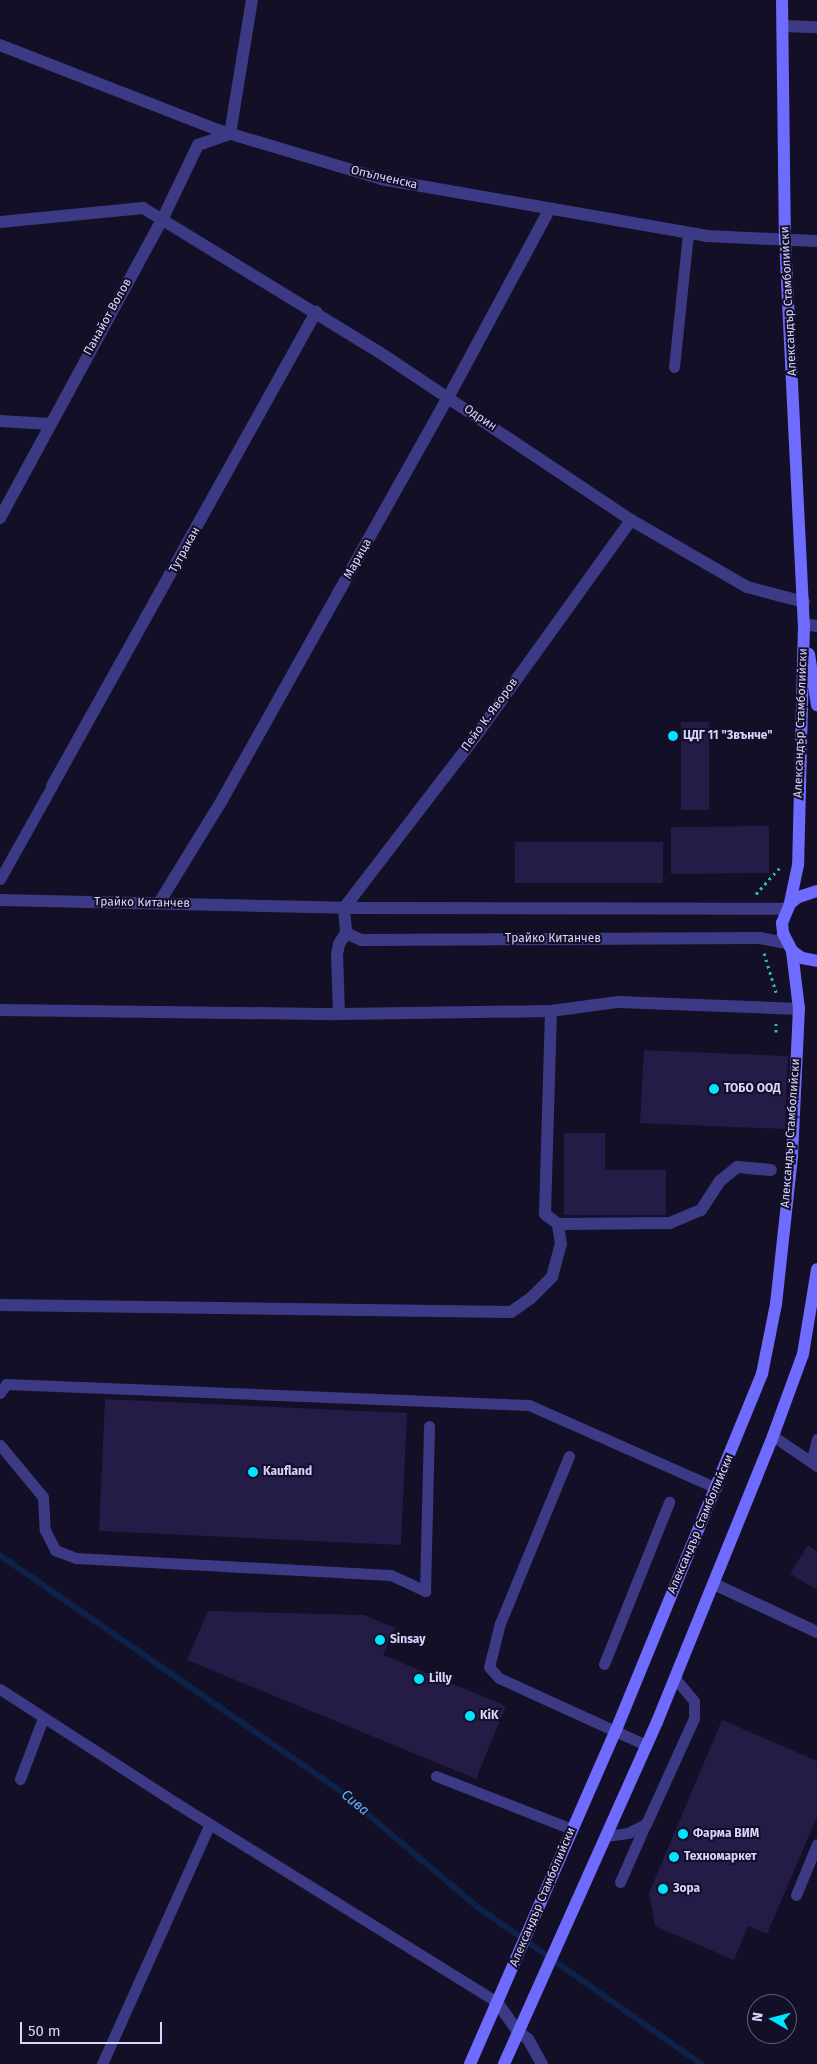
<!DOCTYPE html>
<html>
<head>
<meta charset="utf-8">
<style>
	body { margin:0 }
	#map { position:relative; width:817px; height:2064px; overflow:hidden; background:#130f26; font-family:"Fira Sans",sans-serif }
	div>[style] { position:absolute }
	.stream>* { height:5.5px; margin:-2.75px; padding:0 2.75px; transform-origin:2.75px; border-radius:2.75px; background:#0c2248 }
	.building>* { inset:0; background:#241b47 }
	.path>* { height:3px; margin-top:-1.5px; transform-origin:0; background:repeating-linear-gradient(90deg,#2fb8b0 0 2.5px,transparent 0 6.5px) }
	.lane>* { height:11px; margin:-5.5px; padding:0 5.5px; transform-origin:5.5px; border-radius:5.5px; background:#3d3a85 }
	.street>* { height:12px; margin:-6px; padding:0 6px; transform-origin:6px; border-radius:6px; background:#3d3a85 }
	.secondary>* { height:12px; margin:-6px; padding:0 6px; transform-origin:6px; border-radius:6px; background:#6f6bff }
	.dots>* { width:14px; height:14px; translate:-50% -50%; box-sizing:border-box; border:2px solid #130f26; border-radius:50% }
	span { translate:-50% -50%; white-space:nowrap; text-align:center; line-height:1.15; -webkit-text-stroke:4px #130f26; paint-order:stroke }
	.street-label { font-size:12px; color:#d9d4ff }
	.poi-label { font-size:12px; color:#d9d4ff; font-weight:700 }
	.left { translate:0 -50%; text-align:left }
	.water-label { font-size:14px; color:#62b6ff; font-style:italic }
	.north { position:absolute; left:747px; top:1994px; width:50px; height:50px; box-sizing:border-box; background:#130f26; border:1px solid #625e7d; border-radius:50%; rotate:278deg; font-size:14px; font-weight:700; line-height:20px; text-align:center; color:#d9d4ff }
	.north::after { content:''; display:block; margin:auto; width:18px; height:22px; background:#00e5ff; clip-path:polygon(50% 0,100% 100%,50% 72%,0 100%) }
	.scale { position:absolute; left:20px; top:2022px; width:142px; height:22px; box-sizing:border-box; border:2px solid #d9d4ff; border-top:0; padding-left:6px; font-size:15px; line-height:18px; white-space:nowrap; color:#d9d4ff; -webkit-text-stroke:4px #130f26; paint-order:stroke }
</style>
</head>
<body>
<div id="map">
	<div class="stream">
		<div style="left:0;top:1555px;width:410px;rotate:34.7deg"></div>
		<div style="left:337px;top:1788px;width:185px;rotate:40.2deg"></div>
		<div style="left:478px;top:1907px;width:273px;rotate:35.1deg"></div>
	</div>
	<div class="building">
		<div style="clip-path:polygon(681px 722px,709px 722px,709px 810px,681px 810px)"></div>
		<div style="clip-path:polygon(769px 826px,769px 873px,671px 874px,671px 827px)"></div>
		<div style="clip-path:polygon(515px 842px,663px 842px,663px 883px,515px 883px)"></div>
		<div style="clip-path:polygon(644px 1050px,788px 1056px,785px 1129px,640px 1123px)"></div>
		<div style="clip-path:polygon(564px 1133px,605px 1133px,605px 1170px,666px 1170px,666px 1215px,564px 1215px)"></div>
		<div style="clip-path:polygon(105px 1399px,407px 1413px,401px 1545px,99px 1531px)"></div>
		<div style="clip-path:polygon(808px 1545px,817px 1551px,817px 1590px,790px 1574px)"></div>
		<div style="clip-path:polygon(208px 1611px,364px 1615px,395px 1628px,383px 1655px,506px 1706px,476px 1779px,187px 1660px)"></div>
		<div style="clip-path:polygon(722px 1720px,817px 1761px,817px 1817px,767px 1934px,748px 1926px,734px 1960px,655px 1926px,649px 1893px)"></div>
	</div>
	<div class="path">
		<div style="left:756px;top:894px;width:38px;rotate:-48deg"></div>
		<div style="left:764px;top:953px;width:41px;rotate:72.9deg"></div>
		<div style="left:776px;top:1032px;width:11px;rotate:-90deg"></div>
	</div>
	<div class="lane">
		<div style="left:674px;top:367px;width:135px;rotate:-84deg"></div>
		<div style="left:0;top:879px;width:107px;rotate:-60.8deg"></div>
		<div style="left:0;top:1393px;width:11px;rotate:-56deg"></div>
		<div style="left:6px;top:1384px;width:523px;rotate:2.3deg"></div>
		<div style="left:529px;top:1405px;width:205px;rotate:23.9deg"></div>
		<div style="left:773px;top:1436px;width:53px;rotate:34.3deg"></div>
		<div style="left:0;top:1445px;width:67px;rotate:50.4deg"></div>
		<div style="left:43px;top:1497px;width:33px;rotate:87deg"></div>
		<div style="left:45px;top:1530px;width:22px;rotate:63deg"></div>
		<div style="left:55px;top:1550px;width:22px;rotate:21deg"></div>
		<div style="left:76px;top:1558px;width:315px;rotate:3.1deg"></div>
		<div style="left:391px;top:1575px;width:38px;rotate:25deg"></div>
		<div style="left:425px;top:1591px;width:165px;rotate:-88.6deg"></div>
		<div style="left:569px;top:1456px;width:181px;rotate:112.4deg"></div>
		<div style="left:500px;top:1623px;width:45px;rotate:104deg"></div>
		<div style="left:489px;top:1667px;width:15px;rotate:48deg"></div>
		<div style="left:499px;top:1678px;width:162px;rotate:24.5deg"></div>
		<div style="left:811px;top:1462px;width:24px;rotate:-75deg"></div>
		<div style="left:604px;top:1664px;width:175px;rotate:-68.1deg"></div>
		<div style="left:0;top:1689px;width:210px;rotate:32.9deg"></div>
		<div style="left:176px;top:1803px;width:378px;rotate:31.8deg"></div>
		<div style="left:436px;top:1776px;width:146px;rotate:21.3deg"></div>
		<div style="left:20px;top:1779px;width:65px;rotate:-69.3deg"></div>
		<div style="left:606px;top:1836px;width:22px;rotate:-8deg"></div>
		<div style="left:628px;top:1833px;width:20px;rotate:-27deg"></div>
		<div style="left:646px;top:1824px;width:116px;rotate:-65.6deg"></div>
		<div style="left:694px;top:1718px;width:17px;rotate:-90deg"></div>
		<div style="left:694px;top:1701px;width:30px;rotate:-130deg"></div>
		<div style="left:620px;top:1882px;width:62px;rotate:-66.3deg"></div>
		<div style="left:796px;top:1895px;width:55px;rotate:-67.6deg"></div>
		<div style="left:102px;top:2064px;width:263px;rotate:-65.8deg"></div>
	</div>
	<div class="street">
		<div style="left:783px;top:26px;width:34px;rotate:2deg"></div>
		<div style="left:0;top:45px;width:234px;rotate:21.3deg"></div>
		<div style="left:218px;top:130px;width:170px;rotate:16.7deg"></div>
		<div style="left:381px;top:179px;width:330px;rotate:9.9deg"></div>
		<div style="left:706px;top:236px;width:111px;rotate:2.6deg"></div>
		<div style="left:0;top:222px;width:144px;rotate:-5.6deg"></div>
		<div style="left:143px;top:208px;width:276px;rotate:31.4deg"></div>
		<div style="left:379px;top:352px;width:303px;rotate:33.7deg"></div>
		<div style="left:631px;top:520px;width:134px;rotate:30deg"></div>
		<div style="left:747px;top:587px;width:59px;rotate:14.7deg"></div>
		<div style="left:0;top:421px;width:50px;rotate:3.4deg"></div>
		<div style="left:0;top:518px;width:341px;rotate:-61.5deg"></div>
		<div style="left:163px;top:218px;width:81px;rotate:-64.4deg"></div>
		<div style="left:198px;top:145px;width:34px;rotate:-19deg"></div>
		<div style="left:230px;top:134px;width:136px;rotate:-80.7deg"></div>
		<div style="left:804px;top:624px;width:13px;rotate:9deg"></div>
		<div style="left:52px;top:786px;width:543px;rotate:-60.88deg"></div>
		<div style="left:0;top:900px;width:344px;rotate:1.3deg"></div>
		<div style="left:344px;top:908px;width:443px;rotate:0.1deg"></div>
		<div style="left:159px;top:903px;width:121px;rotate:-58.5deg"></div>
		<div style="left:222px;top:800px;width:463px;rotate:-60.7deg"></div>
		<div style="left:449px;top:396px;width:211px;rotate:-61.7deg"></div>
		<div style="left:344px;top:908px;width:212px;rotate:-52.5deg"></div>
		<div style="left:473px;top:740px;width:271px;rotate:-54.3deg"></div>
		<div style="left:344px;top:908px;width:25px;rotate:85deg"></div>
		<div style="left:346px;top:933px;width:17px;rotate:25deg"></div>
		<div style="left:361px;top:940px;width:399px;rotate:-0.3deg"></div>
		<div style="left:760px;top:938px;width:26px;rotate:11deg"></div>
		<div style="left:0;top:1010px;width:339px;rotate:0.7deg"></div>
		<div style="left:339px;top:1014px;width:212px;rotate:-0.8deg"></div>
		<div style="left:551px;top:1011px;width:68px;rotate:-7.7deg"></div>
		<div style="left:618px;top:1002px;width:181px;rotate:2.2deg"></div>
		<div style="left:551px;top:1011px;width:203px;rotate:91.7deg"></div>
		<div style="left:545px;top:1214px;width:16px;rotate:38deg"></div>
		<div style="left:339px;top:1014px;width:59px;rotate:-91.9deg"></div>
		<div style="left:337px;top:955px;width:11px;rotate:-80deg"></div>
		<div style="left:339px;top:944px;width:13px;rotate:-58deg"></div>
		<div style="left:0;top:1305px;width:511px;rotate:0.78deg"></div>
		<div style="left:511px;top:1312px;width:24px;rotate:-35deg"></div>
		<div style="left:531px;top:1298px;width:30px;rotate:-45deg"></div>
		<div style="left:552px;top:1277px;width:34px;rotate:-75deg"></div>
		<div style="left:561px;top:1244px;width:20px;rotate:-99deg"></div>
		<div style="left:558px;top:1224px;width:112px;rotate:-0.5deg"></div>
		<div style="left:670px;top:1223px;width:34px;rotate:-23deg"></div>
		<div style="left:701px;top:1210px;width:35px;rotate:-57deg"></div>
		<div style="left:720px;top:1181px;width:22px;rotate:-39deg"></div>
		<div style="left:737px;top:1167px;width:34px;rotate:5deg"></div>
		<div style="left:714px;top:1584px;width:114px;rotate:25deg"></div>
		<div style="left:497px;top:2002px;width:37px;rotate:55deg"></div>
		<div style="left:518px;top:2032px;width:12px;rotate:35deg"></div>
		<div style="left:528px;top:2039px;width:29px;rotate:61deg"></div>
	</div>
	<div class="secondary">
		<div style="left:782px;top:0;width:240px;rotate:89.3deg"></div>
		<div style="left:785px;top:240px;width:384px;rotate:87.2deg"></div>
		<div style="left:804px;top:624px;width:241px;rotate:91.4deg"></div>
		<div style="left:798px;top:865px;width:40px;rotate:102deg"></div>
		<div style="left:809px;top:654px;width:52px;rotate:81.1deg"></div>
		<div style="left:817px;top:891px;width:20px;rotate:162deg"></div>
		<div style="left:798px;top:897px;width:11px;rotate:139deg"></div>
		<div style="left:790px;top:904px;width:21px;rotate:113deg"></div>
		<div style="left:782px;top:923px;width:10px;rotate:84deg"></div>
		<div style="left:783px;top:933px;width:20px;rotate:63deg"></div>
		<div style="left:792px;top:951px;width:12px;rotate:35deg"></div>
		<div style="left:802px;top:958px;width:15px;rotate:11deg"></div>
		<div style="left:470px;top:2064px;width:365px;rotate:-66.4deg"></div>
		<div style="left:616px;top:1730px;width:385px;rotate:-67.7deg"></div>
		<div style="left:762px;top:1374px;width:71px;rotate:-78.7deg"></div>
		<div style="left:776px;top:1304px;width:149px;rotate:-83.8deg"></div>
		<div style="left:792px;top:1156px;width:147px;rotate:-87.3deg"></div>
		<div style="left:799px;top:1009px;width:58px;rotate:-96.9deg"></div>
		<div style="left:504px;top:2064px;width:375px;rotate:-65.9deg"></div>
		<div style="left:657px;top:1722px;width:309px;rotate:-67.9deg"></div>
		<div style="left:773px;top:1436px;width:87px;rotate:-69.9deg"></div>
		<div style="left:803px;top:1354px;width:86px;rotate:-80.6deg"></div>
	</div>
	<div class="dots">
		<div style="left:673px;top:736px;background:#00e5ff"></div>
		<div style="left:714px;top:1089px;background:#00e5ff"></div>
		<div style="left:253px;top:1472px;background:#00e5ff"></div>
		<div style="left:380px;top:1640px;background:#00e5ff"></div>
		<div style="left:419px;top:1679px;background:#00e5ff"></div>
		<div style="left:470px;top:1716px;background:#00e5ff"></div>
		<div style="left:683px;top:1834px;background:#00e5ff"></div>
		<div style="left:674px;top:1857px;background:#00e5ff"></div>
		<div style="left:663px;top:1889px;background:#00e5ff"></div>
	</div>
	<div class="street-label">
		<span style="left:384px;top:178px;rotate:13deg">Опълченска</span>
		<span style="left:789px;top:301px;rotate:-93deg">Александър Стамболийски</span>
		<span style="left:108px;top:317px;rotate:-61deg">Панайот Волов</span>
		<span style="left:480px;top:418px;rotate:34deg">Одрин</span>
		<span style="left:185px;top:550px;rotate:-61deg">Тутракан</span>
		<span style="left:358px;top:559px;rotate:-61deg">Марица</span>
		<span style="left:490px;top:715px;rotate:-54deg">Пейо К. Яворов</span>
		<span style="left:801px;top:723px;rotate:-88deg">Александър Стамболийски</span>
		<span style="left:142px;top:903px;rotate:1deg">Трайко Китанчев</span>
		<span style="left:553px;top:939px">Трайко Китанчев</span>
		<span style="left:791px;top:1133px;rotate:-86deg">Александър Стамболийски</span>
		<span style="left:701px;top:1524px;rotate:-67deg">Александър Стамболийски</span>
		<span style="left:543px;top:1897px;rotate:-67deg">Александър Стамболийски</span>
	</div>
	<div class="poi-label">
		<span class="left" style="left:683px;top:736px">ЦДГ 11 "Звънче"</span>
		<span class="left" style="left:724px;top:1089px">ТОБО ООД</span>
		<span class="left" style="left:263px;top:1472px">Kaufland</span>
		<span class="left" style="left:390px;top:1640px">Sinsay</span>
		<span class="left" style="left:429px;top:1679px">Lilly</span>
		<span class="left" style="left:480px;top:1716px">KiK</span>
		<span class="left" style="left:693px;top:1834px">Фарма ВИМ</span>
		<span class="left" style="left:684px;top:1857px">Техномаркет</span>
		<span class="left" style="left:673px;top:1889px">Зора</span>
	</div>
	<div class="water-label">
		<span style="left:355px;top:1803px;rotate:40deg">Сива</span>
	</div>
	<div class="north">N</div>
	<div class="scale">50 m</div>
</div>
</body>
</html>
